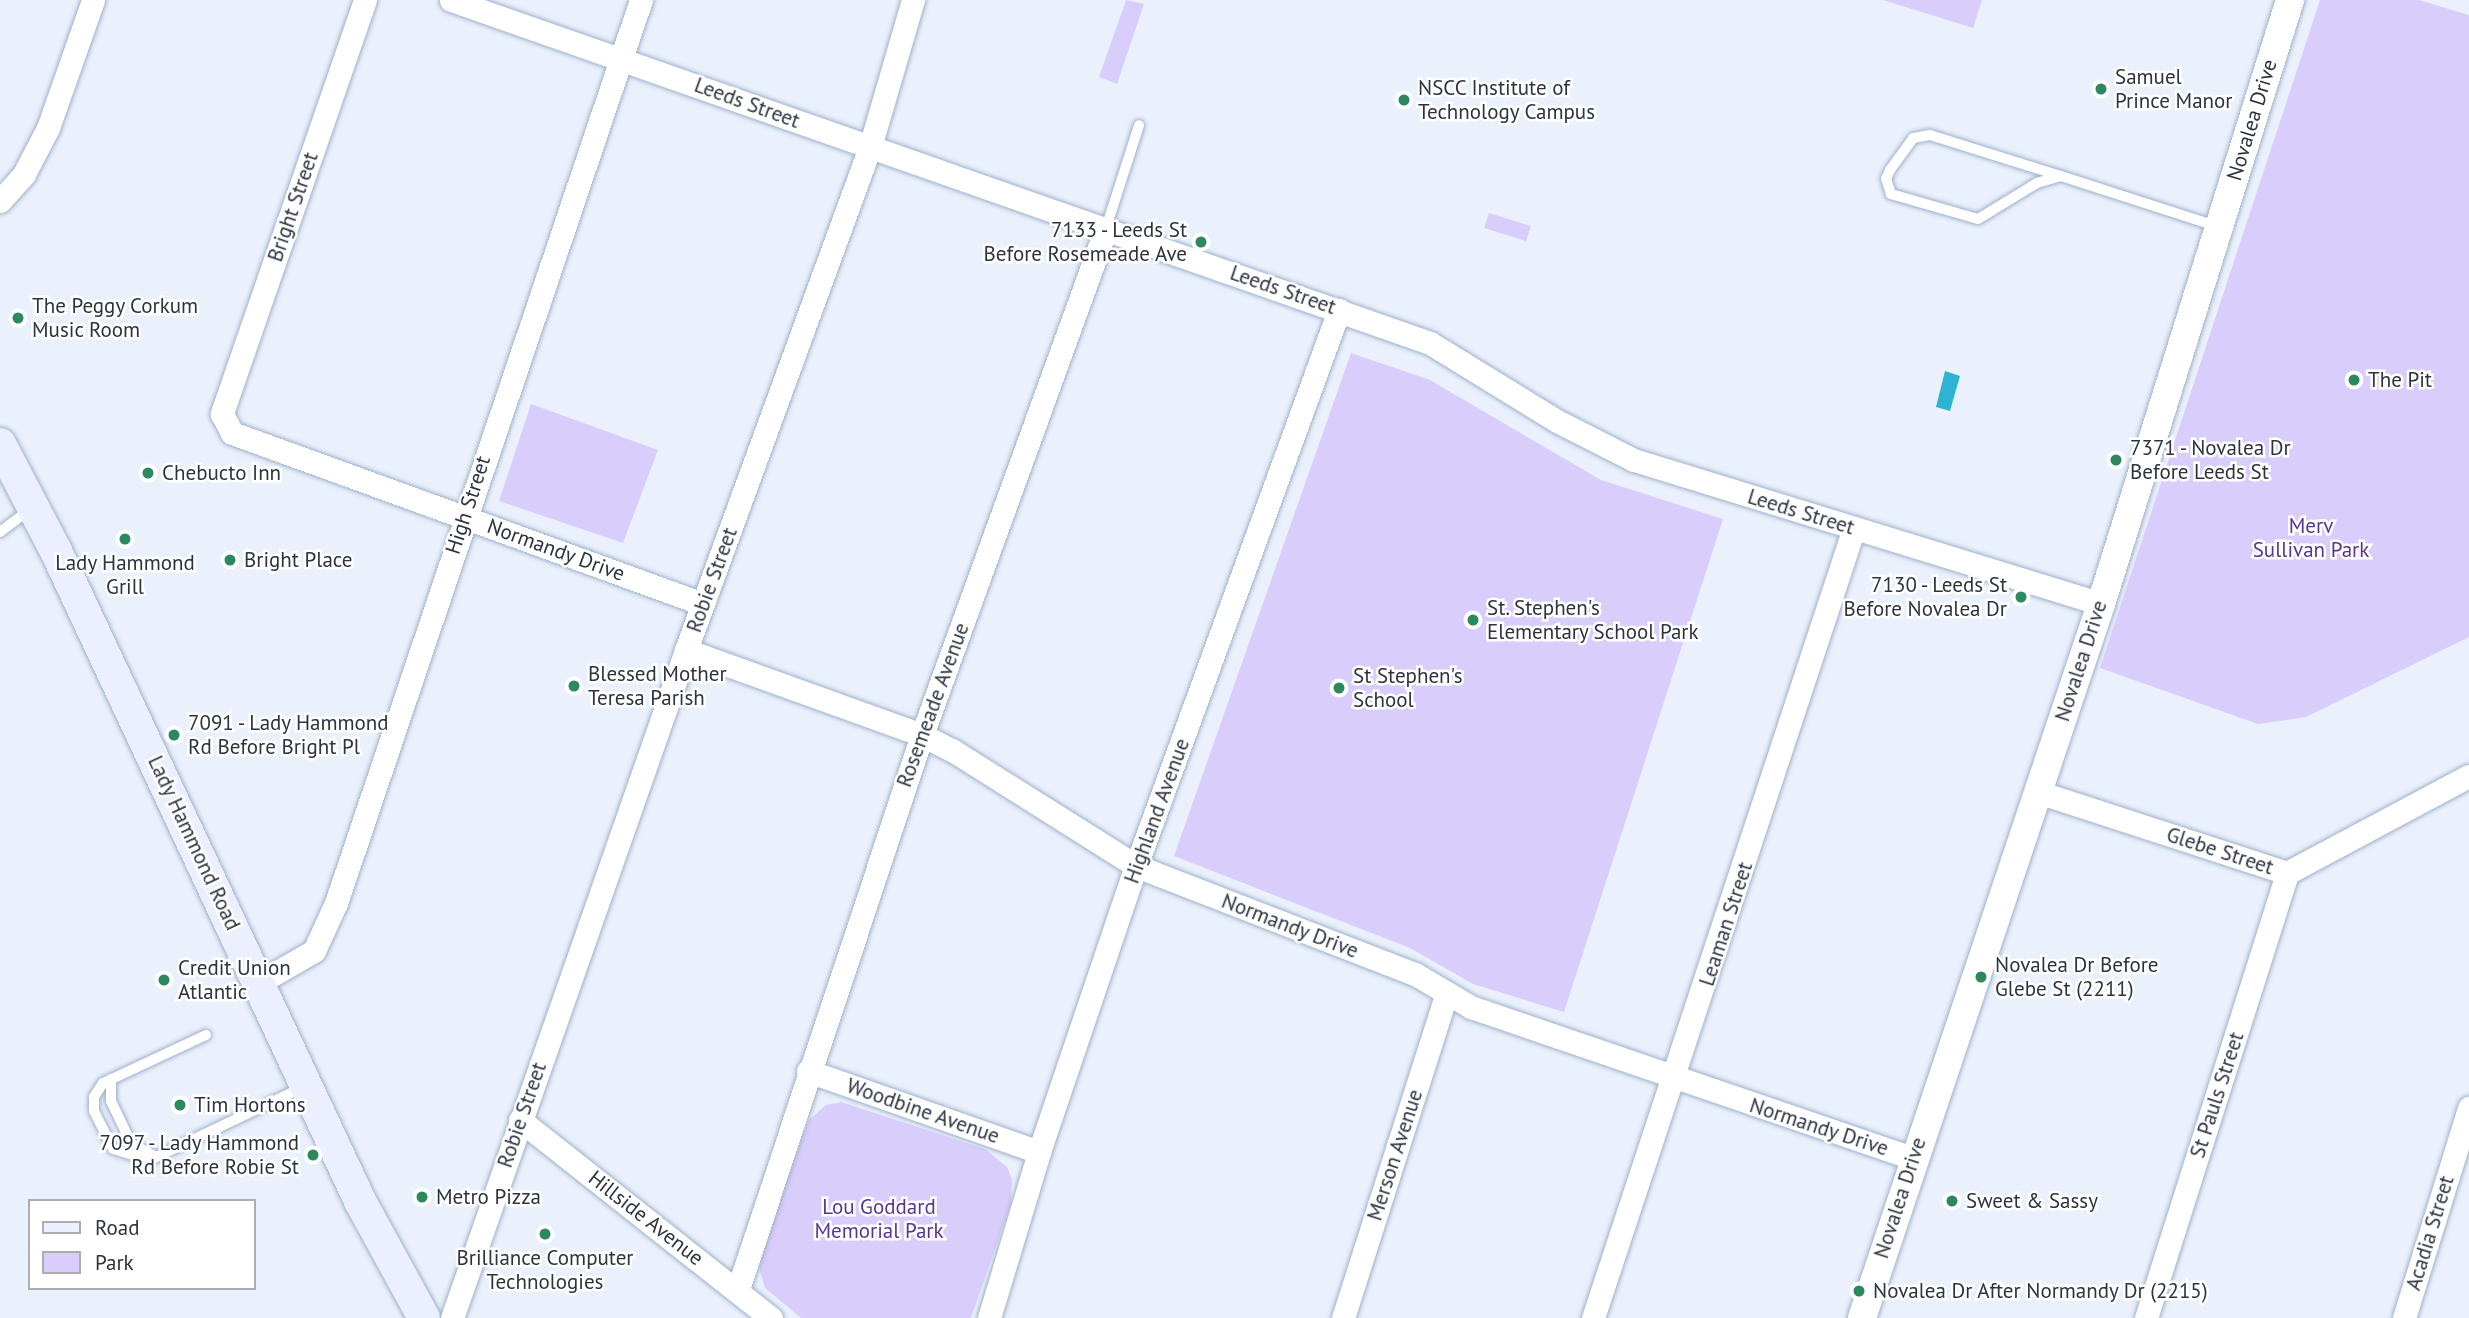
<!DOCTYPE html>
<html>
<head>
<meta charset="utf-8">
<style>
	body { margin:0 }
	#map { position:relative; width:2469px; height:1318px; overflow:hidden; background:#eaf1fc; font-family:"PT Sans",sans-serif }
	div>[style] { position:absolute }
	.green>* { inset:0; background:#d9cefb }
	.water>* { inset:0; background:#2db4d4 }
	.roads { filter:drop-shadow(0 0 2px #9fb1ca) drop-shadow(0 0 2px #9fb1ca) }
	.service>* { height:10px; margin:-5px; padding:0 5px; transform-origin:5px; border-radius:5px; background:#fff }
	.minor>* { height:23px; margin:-11.5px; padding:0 11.5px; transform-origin:11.5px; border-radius:11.5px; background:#fff }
	.tertiary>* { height:28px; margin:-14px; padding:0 14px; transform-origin:14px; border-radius:14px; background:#fff }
	.secondary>* { height:32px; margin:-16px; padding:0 16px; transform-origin:16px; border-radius:16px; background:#ecefff }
	.dots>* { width:19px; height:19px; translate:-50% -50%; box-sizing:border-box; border:4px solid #fff; border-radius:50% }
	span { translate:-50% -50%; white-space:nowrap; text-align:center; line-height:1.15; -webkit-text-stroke:5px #fff; paint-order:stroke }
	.poi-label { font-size:21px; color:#2c333d }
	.left { translate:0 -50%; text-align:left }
	.right { translate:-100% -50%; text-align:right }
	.street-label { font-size:21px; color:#2c333d }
	.park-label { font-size:21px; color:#583593 }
	.legend { position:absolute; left:28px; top:1199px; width:228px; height:91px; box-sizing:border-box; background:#fff; border:2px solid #abadb1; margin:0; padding:9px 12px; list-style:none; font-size:21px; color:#2c333d }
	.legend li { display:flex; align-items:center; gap:14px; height:35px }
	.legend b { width:35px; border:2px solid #abadb1 }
</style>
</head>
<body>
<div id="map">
	<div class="green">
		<div style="clip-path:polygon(1126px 0,1144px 4px,1117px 84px,1099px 77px)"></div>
		<div style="clip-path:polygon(1883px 0,1982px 0,1973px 28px)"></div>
		<div style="clip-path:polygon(2320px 0,2419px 0,2469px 15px,2469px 637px,2306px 717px,2258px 724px,2100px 668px)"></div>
		<div style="clip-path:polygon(1489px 213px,1531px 226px,1526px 241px,1484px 228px)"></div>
		<div style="clip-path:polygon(1351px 353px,1430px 380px,1601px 480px,1723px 519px,1564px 1012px,1473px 984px,1410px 948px,1174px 856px)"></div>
		<div style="clip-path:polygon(531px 404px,658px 450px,623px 543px,499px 501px)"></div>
		<div style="clip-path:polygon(841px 1102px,985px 1149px,1007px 1167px,1012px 1179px,1011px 1203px,971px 1318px,801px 1318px,765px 1288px,759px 1267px,763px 1249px,803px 1134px,810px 1119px,826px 1105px)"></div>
	</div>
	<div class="water">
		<div style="clip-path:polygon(1945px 371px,1960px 376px,1950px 411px,1936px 407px)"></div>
	</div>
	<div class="roads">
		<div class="service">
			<div style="left:1930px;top:135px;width:137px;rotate:17.4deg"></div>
			<div style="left:2061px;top:176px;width:25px;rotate:164deg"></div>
			<div style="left:2037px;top:183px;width:69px;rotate:148.6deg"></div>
			<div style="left:1978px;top:219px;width:91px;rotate:-164deg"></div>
			<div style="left:1891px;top:194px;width:16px;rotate:-108deg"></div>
			<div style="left:1886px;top:179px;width:10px;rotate:-66deg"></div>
			<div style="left:1890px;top:170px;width:39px;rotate:-54deg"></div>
			<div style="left:1913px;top:138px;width:17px;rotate:-10deg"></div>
			<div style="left:2061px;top:176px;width:166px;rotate:17.9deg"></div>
			<div style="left:1106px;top:228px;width:108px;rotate:-72.2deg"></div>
			<div style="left:0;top:532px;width:39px;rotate:-37deg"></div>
			<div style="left:206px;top:1035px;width:114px;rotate:155deg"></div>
			<div style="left:103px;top:1083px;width:17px;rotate:123deg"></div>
			<div style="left:94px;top:1097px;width:14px;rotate:90deg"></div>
			<div style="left:94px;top:1111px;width:42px;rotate:63.4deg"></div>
			<div style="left:113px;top:1149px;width:39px;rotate:17deg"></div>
			<div style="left:150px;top:1160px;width:170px;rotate:-25.4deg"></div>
			<div style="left:111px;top:1079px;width:22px;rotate:90deg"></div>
			<div style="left:111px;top:1101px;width:47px;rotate:64.5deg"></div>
			<div style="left:131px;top:1143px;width:29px;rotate:29deg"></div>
		</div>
		<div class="minor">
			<div style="left:365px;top:0;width:438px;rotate:109.1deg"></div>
			<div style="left:222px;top:414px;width:21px;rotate:62deg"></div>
			<div style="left:232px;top:433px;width:501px;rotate:19.95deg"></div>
			<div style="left:451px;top:0;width:1037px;rotate:19.31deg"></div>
			<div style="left:1430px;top:343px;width:149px;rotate:31.6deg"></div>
			<div style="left:1557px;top:421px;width:86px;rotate:26.9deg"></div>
			<div style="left:1634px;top:460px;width:489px;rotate:17.1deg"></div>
			<div style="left:0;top:201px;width:36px;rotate:-48deg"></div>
			<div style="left:24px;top:174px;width:52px;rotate:-62.4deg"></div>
			<div style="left:48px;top:128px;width:136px;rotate:-70.6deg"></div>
			<div style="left:686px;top:650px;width:251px;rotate:19.8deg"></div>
			<div style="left:922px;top:735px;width:34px;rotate:27deg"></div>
			<div style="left:952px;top:750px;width:218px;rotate:32.2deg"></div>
			<div style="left:1136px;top:866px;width:299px;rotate:21.2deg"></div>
			<div style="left:1415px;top:974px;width:65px;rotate:30.5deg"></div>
			<div style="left:1471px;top:1007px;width:467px;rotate:18.9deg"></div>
			<div style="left:2038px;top:792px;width:262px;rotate:18deg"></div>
			<div style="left:2287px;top:873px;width:206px;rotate:-28.1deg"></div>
			<div style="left:260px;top:982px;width:62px;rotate:-29.9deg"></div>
			<div style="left:314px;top:951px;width:53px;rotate:-65.4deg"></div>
			<div style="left:336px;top:903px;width:953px;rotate:-71.34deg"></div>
			<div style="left:808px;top:1071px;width:245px;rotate:19.3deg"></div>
			<div style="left:520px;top:1120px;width:320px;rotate:38.3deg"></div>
			<div style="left:738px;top:1289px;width:584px;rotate:-71.63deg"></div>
			<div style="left:922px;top:735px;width:539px;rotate:-70.05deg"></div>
			<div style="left:452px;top:1318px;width:708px;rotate:-70.69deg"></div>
			<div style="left:686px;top:650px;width:536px;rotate:-69.91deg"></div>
			<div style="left:870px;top:147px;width:153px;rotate:-73.7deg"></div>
			<div style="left:989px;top:1318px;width:173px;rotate:-73.2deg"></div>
			<div style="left:1039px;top:1152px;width:302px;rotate:-71.3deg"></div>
			<div style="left:1136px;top:866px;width:592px;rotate:-69.94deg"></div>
			<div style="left:1343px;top:1318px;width:341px;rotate:-72.3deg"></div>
			<div style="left:1593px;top:1318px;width:832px;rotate:-71.72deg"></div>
			<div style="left:2146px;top:1318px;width:467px;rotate:-72.4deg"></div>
			<div style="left:2404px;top:1318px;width:220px;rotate:-72.8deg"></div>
		</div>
		<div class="tertiary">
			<div style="left:1862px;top:1318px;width:753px;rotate:-71.49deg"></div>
			<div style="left:2101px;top:604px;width:633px;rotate:-72.62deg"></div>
		</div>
		<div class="secondary">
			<div style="left:0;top:444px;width:121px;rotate:62.4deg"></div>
			<div style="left:56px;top:551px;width:718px;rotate:64.93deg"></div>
			<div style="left:360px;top:1201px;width:133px;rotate:61.3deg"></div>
		</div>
	</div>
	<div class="dots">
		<div style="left:2101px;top:89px;background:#2c885f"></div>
		<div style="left:1404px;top:100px;background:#2c885f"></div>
		<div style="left:1201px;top:242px;background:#2c885f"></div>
		<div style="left:18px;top:318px;background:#2c885f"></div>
		<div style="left:2354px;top:380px;background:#2c885f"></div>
		<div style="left:2116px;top:460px;background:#2c885f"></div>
		<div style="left:148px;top:473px;background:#2c885f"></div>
		<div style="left:125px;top:539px;background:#2c885f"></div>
		<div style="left:230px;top:560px;background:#2c885f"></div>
		<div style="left:2021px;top:597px;background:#2c885f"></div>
		<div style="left:1473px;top:620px;background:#2c885f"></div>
		<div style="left:574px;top:686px;background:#2c885f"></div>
		<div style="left:1339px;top:688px;background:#2c885f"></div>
		<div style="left:174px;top:735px;background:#2c885f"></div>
		<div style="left:1981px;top:977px;background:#2c885f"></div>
		<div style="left:164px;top:980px;background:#2c885f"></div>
		<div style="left:180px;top:1105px;background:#2c885f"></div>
		<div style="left:313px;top:1155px;background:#2c885f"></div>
		<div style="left:422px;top:1197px;background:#2c885f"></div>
		<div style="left:1952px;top:1201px;background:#2c885f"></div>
		<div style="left:545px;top:1234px;background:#2c885f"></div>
		<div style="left:1859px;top:1291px;background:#2c885f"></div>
	</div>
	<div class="poi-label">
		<span class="left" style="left:2115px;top:89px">Samuel<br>Prince Manor</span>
		<span class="left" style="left:1418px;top:100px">NSCC Institute of<br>Technology Campus</span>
		<span class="right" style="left:1187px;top:242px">7133 - Leeds St<br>Before Rosemeade Ave</span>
		<span class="left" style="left:32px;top:318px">The Peggy Corkum<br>Music Room</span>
		<span class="left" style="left:2368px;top:380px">The Pit</span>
		<span class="left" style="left:2130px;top:460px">7371 - Novalea Dr<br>Before Leeds St</span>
		<span class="left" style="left:162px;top:473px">Chebucto Inn</span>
		<span class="left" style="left:244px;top:560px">Bright Place</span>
		<span style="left:125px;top:575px">Lady Hammond<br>Grill</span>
		<span class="right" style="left:2007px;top:597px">7130 - Leeds St<br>Before Novalea Dr</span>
		<span class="left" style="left:1487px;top:620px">St. Stephen's<br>Elementary School Park</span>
		<span class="left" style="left:588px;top:686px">Blessed Mother<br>Teresa Parish</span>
		<span class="left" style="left:1353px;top:688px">St Stephen's<br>School</span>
		<span class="left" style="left:188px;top:735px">7091 - Lady Hammond<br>Rd Before Bright Pl</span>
		<span class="left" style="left:1995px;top:977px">Novalea Dr Before<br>Glebe St (2211)</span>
		<span class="left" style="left:178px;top:980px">Credit Union<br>Atlantic</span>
		<span class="left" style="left:194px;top:1105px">Tim Hortons</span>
		<span class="right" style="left:299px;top:1155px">7097 - Lady Hammond<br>Rd Before Robie St</span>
		<span class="left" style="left:436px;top:1197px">Metro Pizza</span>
		<span class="left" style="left:1966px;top:1201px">Sweet &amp; Sassy</span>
		<span style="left:545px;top:1270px">Brilliance Computer<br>Technologies</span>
		<span class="left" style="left:1873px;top:1291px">Novalea Dr After Normandy Dr (2215)</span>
	</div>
	<div class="street-label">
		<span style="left:747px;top:103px;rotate:20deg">Leeds Street</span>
		<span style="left:2252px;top:120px;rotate:-73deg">Novalea Drive</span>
		<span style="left:293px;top:207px;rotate:-71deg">Bright Street</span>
		<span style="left:1283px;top:290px;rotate:19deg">Leeds Street</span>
		<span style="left:468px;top:505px;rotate:-72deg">High Street</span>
		<span style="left:1801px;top:512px;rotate:17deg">Leeds Street</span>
		<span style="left:556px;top:550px;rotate:20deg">Normandy Drive</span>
		<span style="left:712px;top:580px;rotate:-70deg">Robie Street</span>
		<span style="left:2081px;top:661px;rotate:-72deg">Novalea Drive</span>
		<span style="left:933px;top:705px;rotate:-70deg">Rosemeade Avenue</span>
		<span style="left:1157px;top:811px;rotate:-70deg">Highland Avenue</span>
		<span style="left:194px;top:843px;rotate:65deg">Lady Hammond Road</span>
		<span style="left:2220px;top:851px;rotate:18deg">Glebe Street</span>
		<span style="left:1726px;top:924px;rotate:-72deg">Leaman Street</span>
		<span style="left:1290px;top:926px;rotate:21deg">Normandy Drive</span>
		<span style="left:2217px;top:1095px;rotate:-72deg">St Pauls Street</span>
		<span style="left:923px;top:1111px;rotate:19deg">Woodbine Avenue</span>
		<span style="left:522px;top:1115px;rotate:-71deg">Robie Street</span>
		<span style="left:1819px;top:1127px;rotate:18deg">Normandy Drive</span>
		<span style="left:1395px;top:1155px;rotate:-72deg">Merson Avenue</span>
		<span style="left:1900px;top:1198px;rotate:-72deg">Novalea Drive</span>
		<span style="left:646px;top:1218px;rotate:38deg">Hillside Avenue</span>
		<span style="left:2430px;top:1233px;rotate:-73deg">Acadia Street</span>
	</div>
	<div class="park-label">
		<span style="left:2311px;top:538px">Merv<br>Sullivan Park</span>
		<span style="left:879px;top:1219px">Lou Goddard<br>Memorial Park</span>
	</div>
	<ul class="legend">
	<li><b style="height:9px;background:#ecefff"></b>Road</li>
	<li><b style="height:19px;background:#d9cefb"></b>Park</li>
	</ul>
</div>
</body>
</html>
